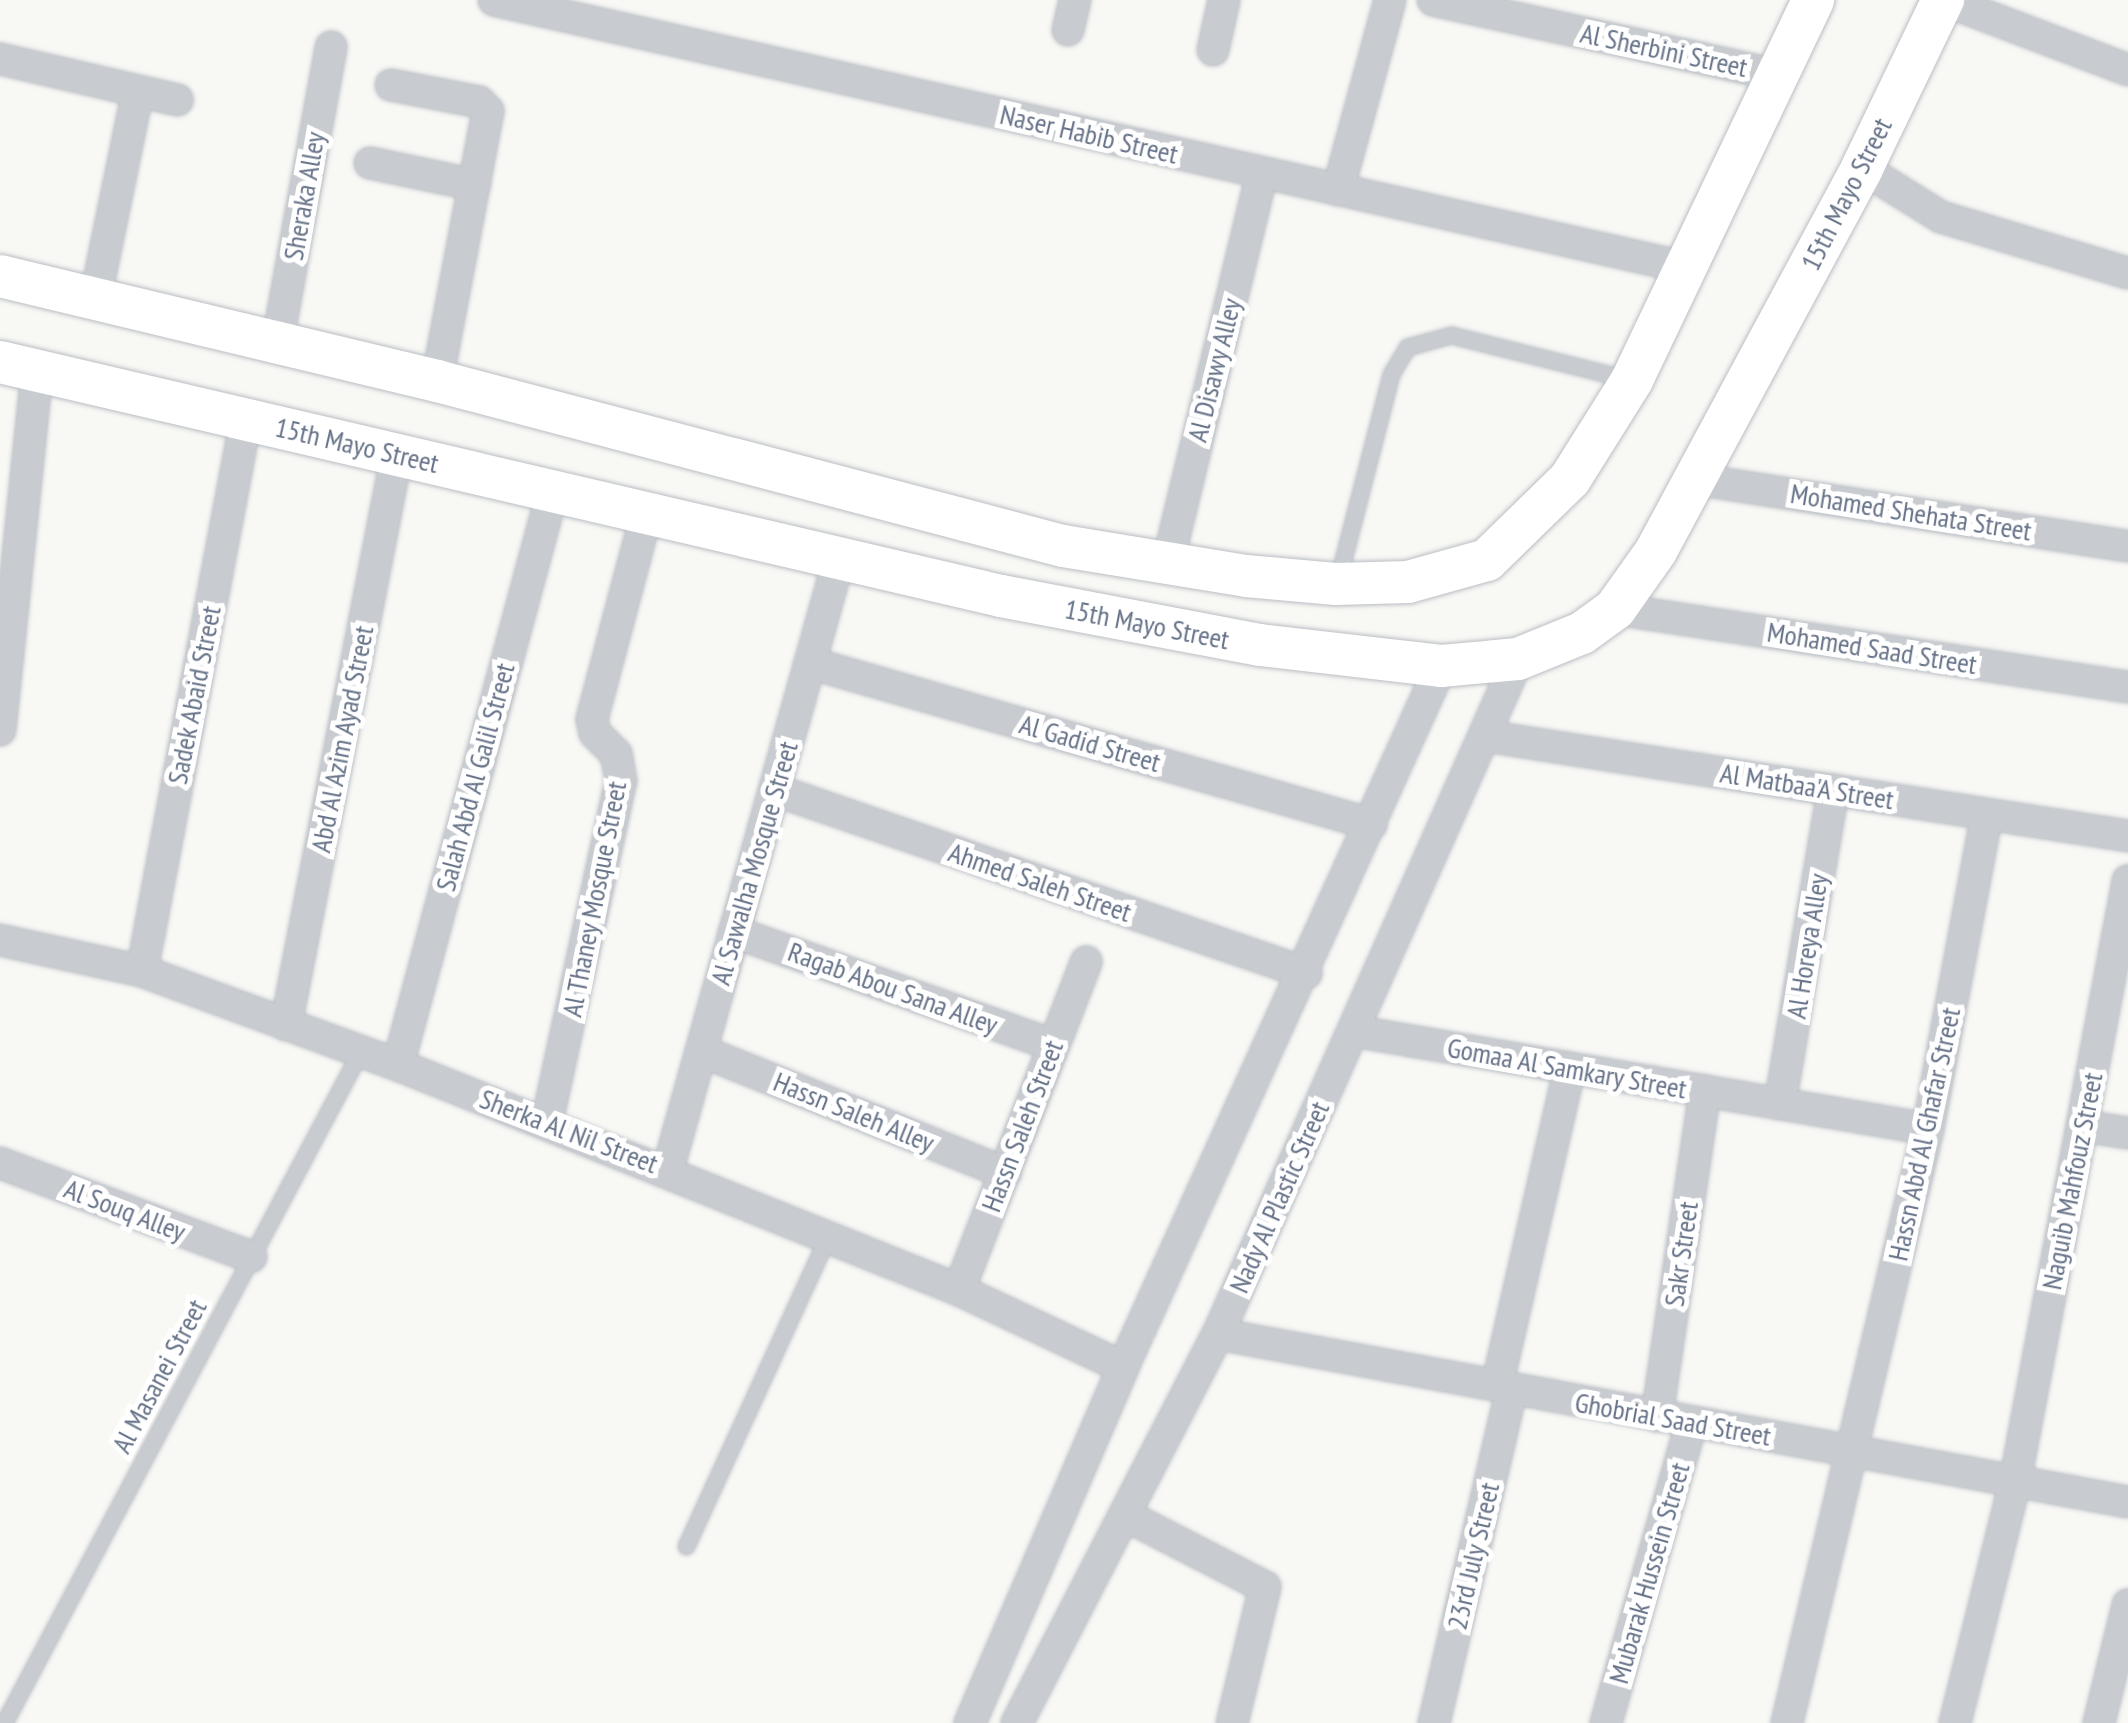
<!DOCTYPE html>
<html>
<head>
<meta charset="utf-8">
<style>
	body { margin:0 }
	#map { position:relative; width:2128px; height:1723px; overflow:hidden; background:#f8f8f5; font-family:"PT Sans Narrow",sans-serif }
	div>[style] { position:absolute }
	.roads { filter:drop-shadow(0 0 2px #babec4) drop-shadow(0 0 2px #babec4) }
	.lane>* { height:15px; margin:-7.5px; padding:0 7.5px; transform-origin:7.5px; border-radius:7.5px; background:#c8cbcf }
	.street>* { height:30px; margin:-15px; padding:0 15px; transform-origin:15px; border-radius:15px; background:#c8cbcf }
	.secondary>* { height:42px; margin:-21px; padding:0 21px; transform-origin:21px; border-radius:21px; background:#fff }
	span { translate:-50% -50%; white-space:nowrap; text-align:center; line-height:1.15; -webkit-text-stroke:10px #fff; paint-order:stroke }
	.street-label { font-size:28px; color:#667288 }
</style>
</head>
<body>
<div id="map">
	<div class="roads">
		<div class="lane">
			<div style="left:1337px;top:583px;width:216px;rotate:-75.5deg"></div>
			<div style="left:1391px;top:374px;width:31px;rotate:-59deg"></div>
			<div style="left:1407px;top:347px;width:46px;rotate:-15.3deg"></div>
			<div style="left:1451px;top:335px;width:182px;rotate:14deg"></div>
			<div style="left:686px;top:1546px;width:341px;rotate:-65.4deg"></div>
			<div style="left:4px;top:1723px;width:760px;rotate:-62.05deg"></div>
		</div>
		<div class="street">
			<div style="left:494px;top:0;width:1220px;rotate:12.65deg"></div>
			<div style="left:1433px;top:0;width:352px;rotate:12.3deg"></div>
			<div style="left:1944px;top:0;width:197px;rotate:20.8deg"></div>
			<div style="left:1068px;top:30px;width:31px;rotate:-77deg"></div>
			<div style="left:1213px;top:50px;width:51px;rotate:-77.6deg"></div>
			<div style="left:0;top:59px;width:182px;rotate:13deg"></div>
			<div style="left:391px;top:85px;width:90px;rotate:10.9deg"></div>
			<div style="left:479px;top:102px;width:13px;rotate:45deg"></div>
			<div style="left:488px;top:111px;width:275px;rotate:100.7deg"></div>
			<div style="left:370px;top:163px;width:107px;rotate:11.8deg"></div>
			<div style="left:1862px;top:168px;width:93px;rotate:31.8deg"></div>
			<div style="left:1941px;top:217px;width:195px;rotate:16.7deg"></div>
			<div style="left:1338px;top:190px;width:197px;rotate:-74.7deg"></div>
			<div style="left:95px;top:300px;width:213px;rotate:-78.4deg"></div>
			<div style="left:277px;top:345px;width:303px;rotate:-79.7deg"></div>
			<div style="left:1694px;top:479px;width:439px;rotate:8.8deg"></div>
			<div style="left:1167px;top:566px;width:403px;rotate:-76.4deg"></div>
			<div style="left:1615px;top:609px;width:519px;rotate:8.65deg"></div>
			<div style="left:810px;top:663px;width:584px;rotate:16.01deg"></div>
			<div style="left:0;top:730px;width:361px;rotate:-84.1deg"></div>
			<div style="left:1485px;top:736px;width:651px;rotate:8.84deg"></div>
			<div style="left:775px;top:790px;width:562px;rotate:19.02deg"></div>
			<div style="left:734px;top:932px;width:338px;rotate:19.5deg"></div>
			<div style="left:0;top:940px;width:145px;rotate:12.3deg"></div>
			<div style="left:142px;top:971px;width:273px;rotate:20.2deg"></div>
			<div style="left:398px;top:1065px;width:604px;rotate:21.85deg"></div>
			<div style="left:959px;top:1290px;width:181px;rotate:25.2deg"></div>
			<div style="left:142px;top:971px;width:562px;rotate:-79.33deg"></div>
			<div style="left:286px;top:1025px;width:582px;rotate:-79deg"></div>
			<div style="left:1353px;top:1031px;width:583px;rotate:9.67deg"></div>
			<div style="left:701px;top:1051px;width:328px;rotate:21.8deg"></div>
			<div style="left:398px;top:1065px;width:596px;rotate:-74.91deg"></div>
			<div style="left:1780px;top:1104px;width:319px;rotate:-80.4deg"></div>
			<div style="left:547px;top:1122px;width:349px;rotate:-77.8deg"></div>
			<div style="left:621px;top:781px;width:27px;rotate:-100deg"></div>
			<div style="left:616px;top:754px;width:30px;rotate:-135deg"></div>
			<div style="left:595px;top:733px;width:14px;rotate:-102deg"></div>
			<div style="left:592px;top:719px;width:214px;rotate:-75.1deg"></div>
			<div style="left:2082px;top:1126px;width:47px;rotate:8.7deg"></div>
			<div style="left:0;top:1163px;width:268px;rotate:20.5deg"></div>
			<div style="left:668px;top:1169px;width:637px;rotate:-74.33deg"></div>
			<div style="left:959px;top:1290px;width:352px;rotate:-68.8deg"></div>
			<div style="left:1218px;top:1334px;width:925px;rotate:10.46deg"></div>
			<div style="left:1497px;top:1386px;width:326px;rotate:-77.1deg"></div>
			<div style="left:1657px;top:1416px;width:329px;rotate:-81.6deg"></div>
			<div style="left:1125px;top:1515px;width:157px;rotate:27.2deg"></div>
			<div style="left:1265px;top:1587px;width:140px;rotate:103.6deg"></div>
			<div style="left:970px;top:1723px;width:387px;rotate:-66.7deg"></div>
			<div style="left:1123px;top:1367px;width:770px;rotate:-65.6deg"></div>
			<div style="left:1017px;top:1723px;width:438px;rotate:-62.7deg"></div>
			<div style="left:1218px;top:1334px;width:739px;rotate:-66.04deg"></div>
			<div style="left:1434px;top:1723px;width:343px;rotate:-76.9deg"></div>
			<div style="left:1606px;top:1723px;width:313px;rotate:-74.1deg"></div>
			<div style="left:1787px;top:1723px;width:611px;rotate:-76.65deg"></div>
			<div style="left:1928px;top:1129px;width:319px;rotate:-79.4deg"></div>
			<div style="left:1955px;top:1723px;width:248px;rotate:-76deg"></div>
			<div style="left:2015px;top:1482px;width:612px;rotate:-79.35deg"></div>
			<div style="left:2099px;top:1723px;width:122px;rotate:-76.2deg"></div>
		</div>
		<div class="secondary">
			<div style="left:0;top:276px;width:449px;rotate:13.5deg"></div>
			<div style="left:437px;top:381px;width:647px;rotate:14.77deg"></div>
			<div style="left:1063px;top:546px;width:185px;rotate:9.3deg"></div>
			<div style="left:1246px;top:576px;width:90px;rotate:5.1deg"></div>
			<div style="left:1336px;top:584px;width:72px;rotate:-1.6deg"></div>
			<div style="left:1408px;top:582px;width:82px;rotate:-15.6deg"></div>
			<div style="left:1487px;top:560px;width:116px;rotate:-44.3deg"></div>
			<div style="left:1570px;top:479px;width:117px;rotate:-57.9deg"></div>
			<div style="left:1632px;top:380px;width:421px;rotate:-64.5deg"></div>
			<div style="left:0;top:362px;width:1028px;rotate:13.16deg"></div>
			<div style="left:1001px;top:596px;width:264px;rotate:10.7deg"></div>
			<div style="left:1260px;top:645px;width:182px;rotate:6.6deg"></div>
			<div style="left:1441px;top:666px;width:77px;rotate:-5.2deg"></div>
			<div style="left:1518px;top:659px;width:69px;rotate:-22.1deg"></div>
			<div style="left:1582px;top:633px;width:41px;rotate:-36deg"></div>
			<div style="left:1615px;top:609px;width:71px;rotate:-54.7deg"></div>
			<div style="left:1656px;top:551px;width:435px;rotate:-61.7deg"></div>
			<div style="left:1862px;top:168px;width:187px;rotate:-64.3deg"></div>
		</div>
	</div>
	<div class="street-label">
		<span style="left:1664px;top:50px;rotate:12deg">Al Sherbini Street</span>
		<span style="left:1089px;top:134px;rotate:13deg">Naser Habib Street</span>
		<span style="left:1846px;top:194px;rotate:-63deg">15th Mayo Street</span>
		<span style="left:304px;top:196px;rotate:-80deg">Sheraka Alley</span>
		<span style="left:1214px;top:370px;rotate:-76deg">Al Disawy Alley</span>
		<span style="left:357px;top:445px;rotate:13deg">15th Mayo Street</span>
		<span style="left:1911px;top:512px;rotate:9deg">Mohamed Shehata Street</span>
		<span style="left:1147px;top:624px;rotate:11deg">15th Mayo Street</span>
		<span style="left:1872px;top:648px;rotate:9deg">Mohamed Saad Street</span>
		<span style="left:194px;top:695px;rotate:-79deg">Sadek Abaid Street</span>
		<span style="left:342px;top:739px;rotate:-79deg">Abd Al Azim Ayad Street</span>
		<span style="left:1090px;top:743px;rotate:16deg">Al Gadid Street</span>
		<span style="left:475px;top:777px;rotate:-75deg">Salah Abd Al Galil Street</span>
		<span style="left:1807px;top:786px;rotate:9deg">Al Matbaa'A Street</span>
		<span style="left:754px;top:863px;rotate:-74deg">Al Sawalha Mosque Street</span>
		<span style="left:1040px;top:882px;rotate:19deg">Ahmed Saleh Street</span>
		<span style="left:594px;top:899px;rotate:-79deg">Al Thaney Mosque Street</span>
		<span style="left:1807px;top:946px;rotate:-81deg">Al Horeya Alley</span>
		<span style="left:893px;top:988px;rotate:20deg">Ragab Abou Sana Alley</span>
		<span style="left:1567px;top:1068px;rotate:10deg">Gomaa Al Samkary Street</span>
		<span style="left:854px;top:1112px;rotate:22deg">Hassn Saleh Alley</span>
		<span style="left:1022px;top:1126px;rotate:-69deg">Hassn Saleh Street</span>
		<span style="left:569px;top:1131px;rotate:21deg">Sherka Al Nil Street</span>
		<span style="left:1924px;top:1134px;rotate:-78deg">Hassn Abd Al Ghafar Street</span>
		<span style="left:2072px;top:1181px;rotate:-79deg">Naguib Mahfouz Street</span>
		<span style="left:1279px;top:1197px;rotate:-66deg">Nady Al Plastic Street</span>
		<span style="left:125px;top:1210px;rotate:21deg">Al Souq Alley</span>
		<span style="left:1681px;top:1254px;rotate:-82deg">Sakr Street</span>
		<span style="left:159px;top:1376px;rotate:-62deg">Al Masanei Street</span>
		<span style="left:1673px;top:1419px;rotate:10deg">Ghobrial Saad Street</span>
		<span style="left:1473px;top:1556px;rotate:-77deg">23rd July Street</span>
		<span style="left:1649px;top:1573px;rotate:-74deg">Mubarak Hussein Street</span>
	</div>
</div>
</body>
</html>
